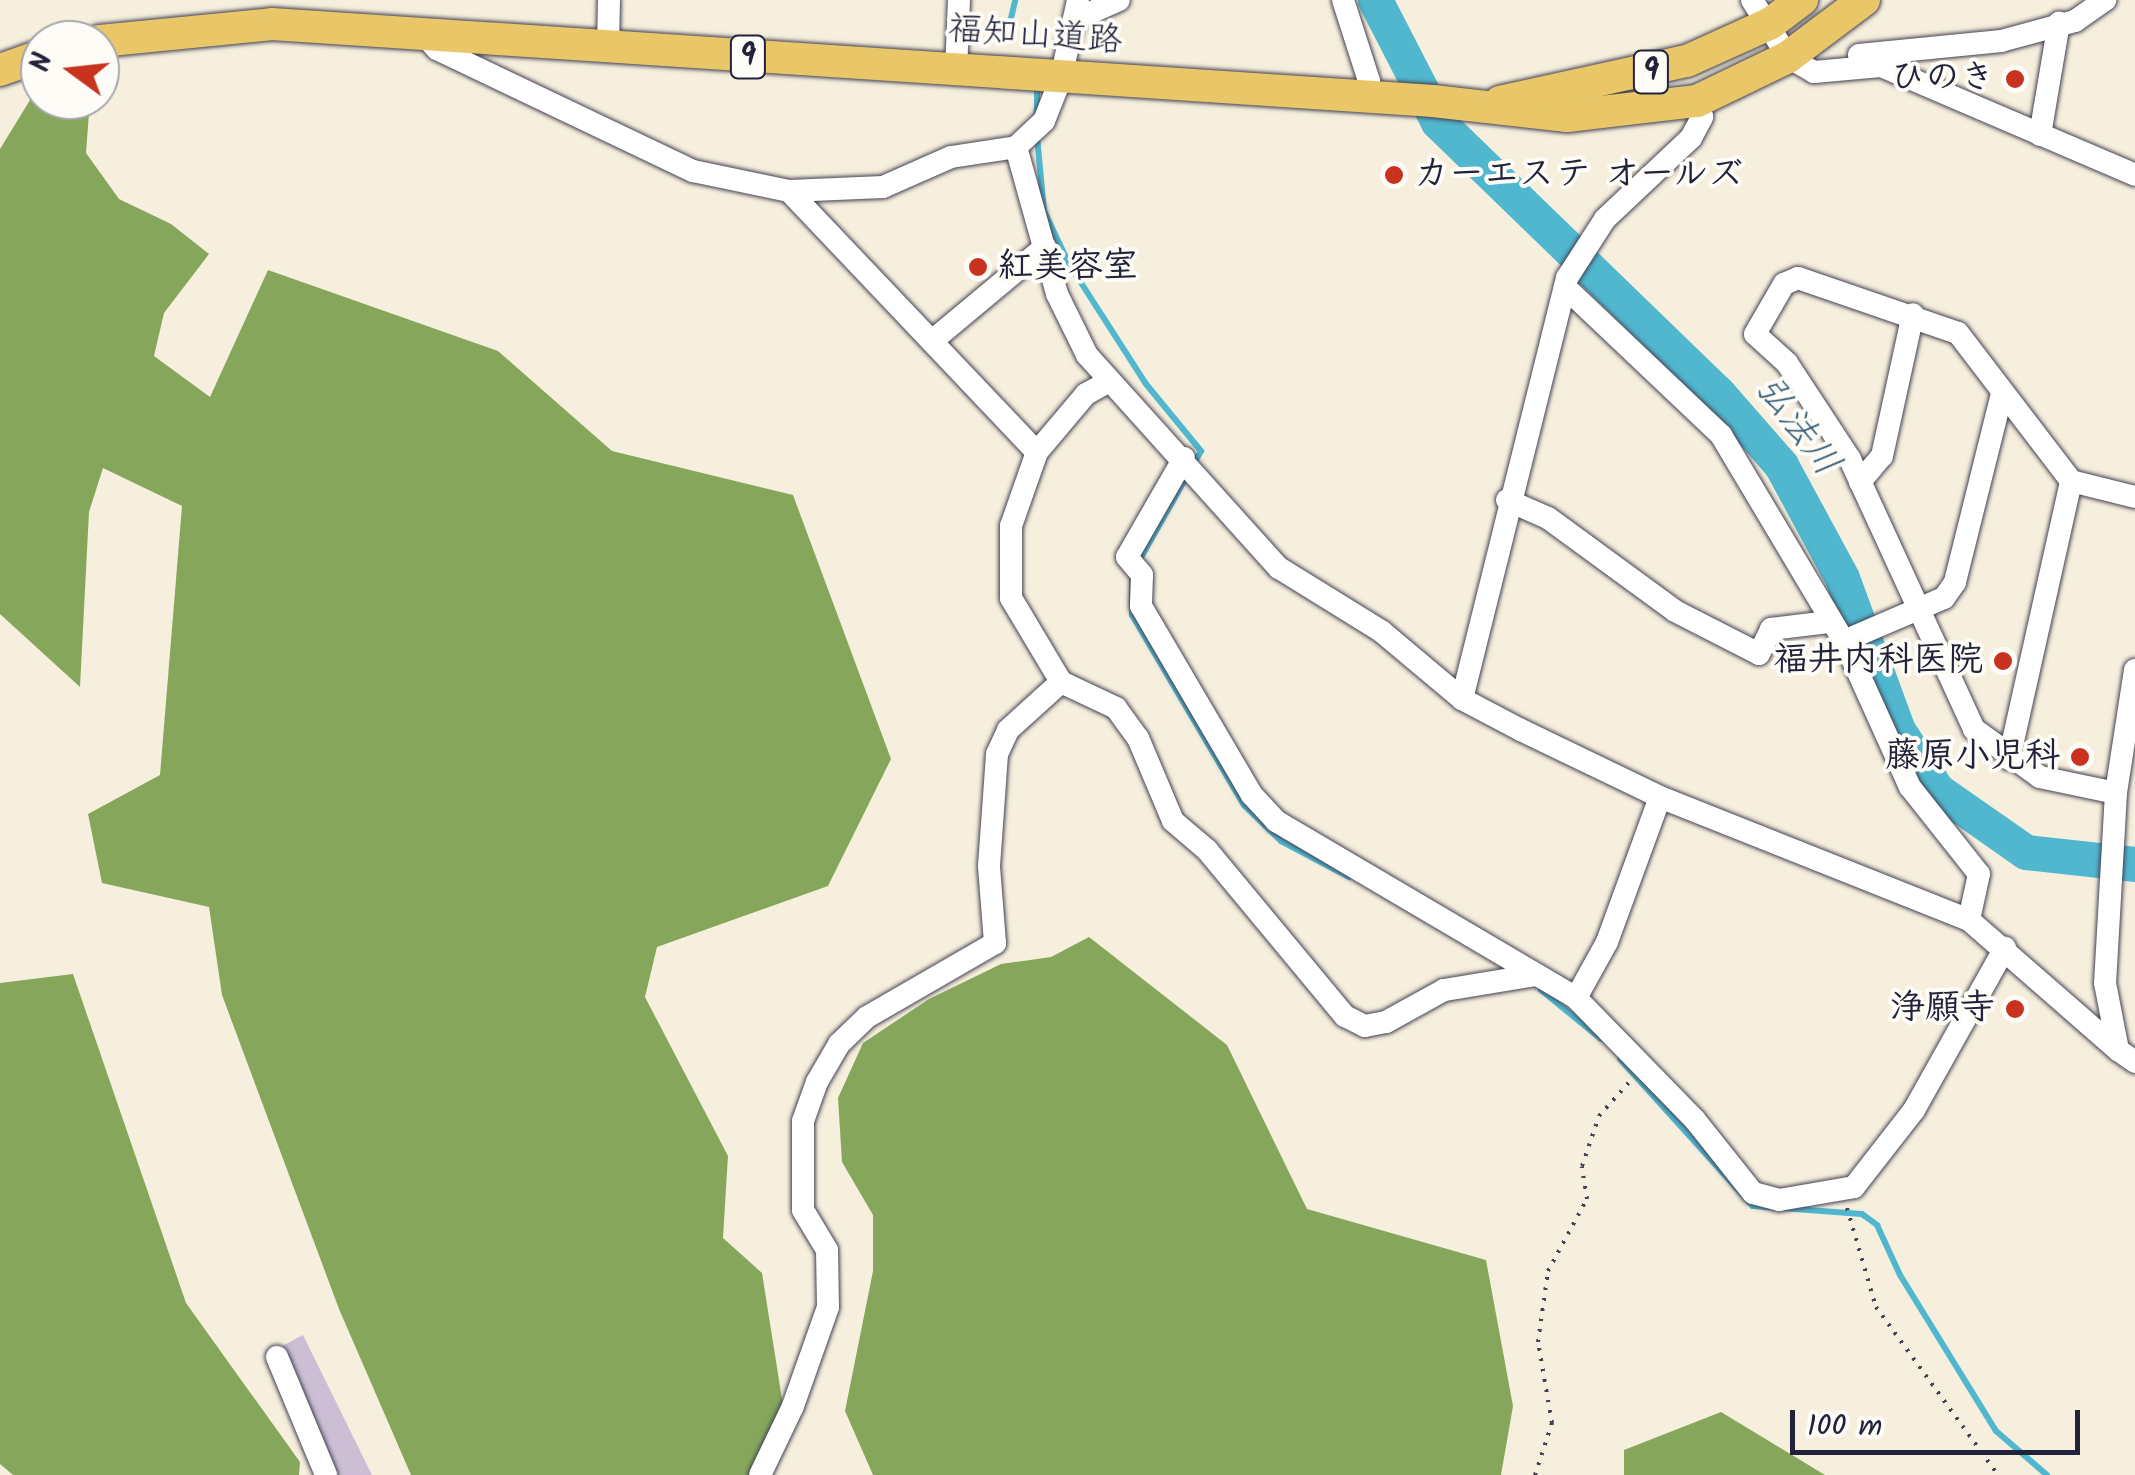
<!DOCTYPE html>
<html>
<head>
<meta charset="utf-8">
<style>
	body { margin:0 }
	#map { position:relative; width:2135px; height:1475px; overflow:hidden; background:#f7efdd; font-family:Kalam,"Klee One",sans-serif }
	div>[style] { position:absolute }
	.industrial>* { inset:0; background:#ccbed4 }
	.forest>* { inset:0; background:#86a75b }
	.stream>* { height:6px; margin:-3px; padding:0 3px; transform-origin:3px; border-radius:3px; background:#50b7cf }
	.river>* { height:35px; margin:-17.5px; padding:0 17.5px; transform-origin:17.5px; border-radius:17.5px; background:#50b7cf }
	.path>* { height:4px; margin-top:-2px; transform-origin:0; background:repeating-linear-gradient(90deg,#424153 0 2.5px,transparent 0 10.5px) }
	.roads { filter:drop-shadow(0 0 2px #424153) drop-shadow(0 0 2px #424153) }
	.minor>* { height:22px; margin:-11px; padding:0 11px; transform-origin:11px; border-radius:11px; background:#fff }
	.highway>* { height:32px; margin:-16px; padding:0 16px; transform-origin:16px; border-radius:16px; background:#e9c769 }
	.dots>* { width:28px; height:28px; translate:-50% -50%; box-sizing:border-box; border:5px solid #fdfcf7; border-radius:50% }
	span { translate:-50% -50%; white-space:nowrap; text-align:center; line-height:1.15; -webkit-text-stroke:8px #fdfcf7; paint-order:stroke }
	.shield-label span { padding:2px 8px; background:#fdfcf7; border:2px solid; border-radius:8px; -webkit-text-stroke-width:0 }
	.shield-label { font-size:32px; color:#22223b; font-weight:700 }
	.street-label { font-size:35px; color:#22223b }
	.poi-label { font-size:35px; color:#22223b; font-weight:700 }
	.right { translate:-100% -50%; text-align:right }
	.left { translate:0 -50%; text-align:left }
	.water-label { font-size:38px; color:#345e76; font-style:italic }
	.north { position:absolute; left:20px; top:20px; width:100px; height:100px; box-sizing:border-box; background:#fdfcf7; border:2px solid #a5a5ac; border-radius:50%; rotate:285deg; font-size:28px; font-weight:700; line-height:40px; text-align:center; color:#22223b }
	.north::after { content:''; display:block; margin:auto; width:35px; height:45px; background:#c8321e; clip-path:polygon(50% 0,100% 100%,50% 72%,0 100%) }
	.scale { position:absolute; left:1790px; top:1410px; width:290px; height:45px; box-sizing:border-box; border:5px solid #22223b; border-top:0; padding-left:12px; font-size:30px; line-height:35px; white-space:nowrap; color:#22223b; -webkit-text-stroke:8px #fdfcf7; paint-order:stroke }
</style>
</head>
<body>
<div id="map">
	<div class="industrial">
		<div style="clip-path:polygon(303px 1335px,372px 1475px,316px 1475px,269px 1353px)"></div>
	</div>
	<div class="forest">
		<div style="clip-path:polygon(38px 87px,40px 100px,90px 100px,86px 153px,119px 199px,171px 224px,209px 254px,164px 313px,154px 356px,210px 397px,268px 270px,498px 351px,612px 451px,793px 495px,891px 759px,828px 886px,657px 947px,645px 997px,728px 1156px,723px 1238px,762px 1273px,785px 1418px,764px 1475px,411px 1475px,339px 1309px,222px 995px,209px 907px,102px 883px,88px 814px,160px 775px,182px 506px,103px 468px,89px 512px,80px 687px,0 614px,0 149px)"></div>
		<div style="clip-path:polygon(1089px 937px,1227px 1045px,1307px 1209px,1486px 1260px,1513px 1406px,1501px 1475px,873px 1475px,845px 1411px,873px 1271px,873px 1215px,842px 1162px,838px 1098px,863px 1043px,929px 999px,1001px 964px,1051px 957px)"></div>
		<div style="clip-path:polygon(73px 974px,186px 1303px,300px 1462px,299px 1475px,13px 1475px,0 1464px,0 983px)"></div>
		<div style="clip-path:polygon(1721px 1412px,1825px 1475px,1624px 1475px,1624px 1450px)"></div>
	</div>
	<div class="stream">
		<div style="left:1009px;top:27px;width:28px;rotate:-77deg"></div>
		<div style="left:1037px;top:113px;width:24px;rotate:-90deg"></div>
		<div style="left:1037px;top:136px;width:75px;rotate:84.7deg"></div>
		<div style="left:1044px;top:211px;width:59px;rotate:64.7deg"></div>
		<div style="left:1069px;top:264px;width:143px;rotate:57.3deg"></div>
		<div style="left:1146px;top:384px;width:87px;rotate:50.6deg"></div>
		<div style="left:1201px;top:451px;width:129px;rotate:119.4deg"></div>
		<div style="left:1132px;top:574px;width:41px;rotate:90deg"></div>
		<div style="left:1132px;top:615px;width:221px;rotate:59.5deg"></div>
		<div style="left:1244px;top:805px;width:52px;rotate:44.2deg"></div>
		<div style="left:1281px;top:841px;width:77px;rotate:27.9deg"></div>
		<div style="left:1541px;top:990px;width:77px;rotate:39.2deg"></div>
		<div style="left:1620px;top:1059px;width:198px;rotate:47.9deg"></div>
		<div style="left:1753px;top:1206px;width:109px;rotate:4.2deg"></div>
		<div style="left:1862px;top:1214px;width:19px;rotate:36deg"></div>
		<div style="left:1877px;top:1225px;width:55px;rotate:65.3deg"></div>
		<div style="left:1900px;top:1275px;width:183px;rotate:58.4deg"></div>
		<div style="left:1996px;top:1431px;width:67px;rotate:40.8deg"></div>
	</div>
	<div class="river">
		<div style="left:1375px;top:0;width:137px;rotate:62.7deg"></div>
		<div style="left:1438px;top:122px;width:390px;rotate:44.1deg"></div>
		<div style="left:1718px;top:393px;width:96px;rotate:48.8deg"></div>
		<div style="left:1781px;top:465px;width:128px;rotate:61.6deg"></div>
		<div style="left:1842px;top:578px;width:162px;rotate:69.8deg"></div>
		<div style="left:1898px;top:730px;width:72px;rotate:57deg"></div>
		<div style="left:1937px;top:790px;width:108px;rotate:34.9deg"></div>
		<div style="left:2026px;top:852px;width:110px;rotate:6.3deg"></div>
	</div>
	<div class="path">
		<div style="left:1847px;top:1208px;width:103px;rotate:73.7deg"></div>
		<div style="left:1876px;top:1307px;width:208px;rotate:54deg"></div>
		<div style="left:1535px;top:1475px;width:55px;rotate:-71.9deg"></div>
		<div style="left:1552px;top:1423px;width:82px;rotate:-99.8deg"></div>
		<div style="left:1538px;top:1342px;width:72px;rotate:-82deg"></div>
		<div style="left:1548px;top:1271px;width:82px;rotate:-61.6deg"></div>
		<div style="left:1587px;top:1199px;width:33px;rotate:-99deg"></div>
		<div style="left:1582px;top:1166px;width:53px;rotate:-71.2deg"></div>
		<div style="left:1599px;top:1116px;width:48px;rotate:-48.4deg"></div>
	</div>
	<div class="roads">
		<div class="minor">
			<div style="left:1343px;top:0;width:85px;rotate:72.2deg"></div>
			<div style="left:1369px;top:81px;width:17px;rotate:97deg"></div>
			<div style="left:1752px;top:0;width:67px;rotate:57.7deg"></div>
			<div style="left:1788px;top:57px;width:30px;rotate:30deg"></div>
			<div style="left:1814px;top:72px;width:67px;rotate:-5.1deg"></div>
			<div style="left:1881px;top:66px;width:276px;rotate:23.2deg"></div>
			<div style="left:1074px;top:20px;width:49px;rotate:-24deg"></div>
			<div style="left:422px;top:33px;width:22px;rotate:47deg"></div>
			<div style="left:437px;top:49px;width:284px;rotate:25.5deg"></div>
			<div style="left:693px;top:171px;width:98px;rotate:11.8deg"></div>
			<div style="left:789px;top:191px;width:94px;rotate:-2.4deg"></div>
			<div style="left:883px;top:187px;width:74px;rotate:-23.8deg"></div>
			<div style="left:951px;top:157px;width:66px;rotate:-8.7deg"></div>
			<div style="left:1016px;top:147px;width:38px;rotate:-43deg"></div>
			<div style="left:1044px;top:121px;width:46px;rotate:-68.4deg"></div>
			<div style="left:1061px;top:78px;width:80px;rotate:-77.7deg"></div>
			<div style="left:608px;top:47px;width:47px;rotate:-88.8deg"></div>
			<div style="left:1859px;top:55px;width:143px;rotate:-5.6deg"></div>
			<div style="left:2001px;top:41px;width:77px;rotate:-15.1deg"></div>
			<div style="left:2075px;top:21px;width:37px;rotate:-35deg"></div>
			<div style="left:956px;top:71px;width:71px;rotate:-87.6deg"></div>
			<div style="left:2040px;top:135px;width:114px;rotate:-80.4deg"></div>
			<div style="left:1016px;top:147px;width:153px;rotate:74.4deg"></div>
			<div style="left:1057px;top:294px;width:68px;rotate:63.8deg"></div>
			<div style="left:1087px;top:355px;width:287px;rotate:48deg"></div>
			<div style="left:1279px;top:568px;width:120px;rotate:31.7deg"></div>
			<div style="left:1381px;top:631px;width:106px;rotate:40deg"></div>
			<div style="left:1462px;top:699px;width:67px;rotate:27.7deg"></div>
			<div style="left:1521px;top:730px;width:154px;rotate:25.7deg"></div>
			<div style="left:1660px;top:797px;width:333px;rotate:21.7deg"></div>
			<div style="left:1969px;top:920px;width:198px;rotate:41.1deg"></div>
			<div style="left:789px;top:191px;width:360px;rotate:46.5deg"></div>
			<div style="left:1565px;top:287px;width:215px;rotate:43.5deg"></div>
			<div style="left:1721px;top:435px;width:240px;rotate:59.2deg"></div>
			<div style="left:1844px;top:641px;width:160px;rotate:65.7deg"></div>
			<div style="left:1910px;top:787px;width:111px;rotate:51.6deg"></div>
			<div style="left:1979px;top:874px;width:47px;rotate:102.3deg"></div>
			<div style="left:932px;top:341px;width:147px;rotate:-39.8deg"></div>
			<div style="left:1106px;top:383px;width:23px;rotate:151deg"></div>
			<div style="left:1086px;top:394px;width:76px;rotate:130.2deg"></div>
			<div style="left:1037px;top:452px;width:78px;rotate:109.4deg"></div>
			<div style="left:1011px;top:526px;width:72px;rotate:90deg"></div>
			<div style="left:1011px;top:598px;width:98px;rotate:59.2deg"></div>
			<div style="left:1061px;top:682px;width:61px;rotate:25.3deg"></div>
			<div style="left:1116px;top:708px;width:37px;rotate:54deg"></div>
			<div style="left:1138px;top:738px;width:90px;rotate:67.1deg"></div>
			<div style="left:1173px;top:821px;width:45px;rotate:40.5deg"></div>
			<div style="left:1207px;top:850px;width:216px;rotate:50.3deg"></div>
			<div style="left:1345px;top:1016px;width:22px;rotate:27deg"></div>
			<div style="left:1365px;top:1026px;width:21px;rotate:-11deg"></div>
			<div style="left:1386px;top:1022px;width:66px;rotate:-28.9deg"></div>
			<div style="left:1444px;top:990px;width:93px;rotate:-9.3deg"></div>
			<div style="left:1184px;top:458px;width:114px;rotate:119.9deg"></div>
			<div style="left:1127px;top:557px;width:23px;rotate:50deg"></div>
			<div style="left:1142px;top:575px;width:31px;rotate:92deg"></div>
			<div style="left:1141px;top:606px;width:219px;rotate:59.6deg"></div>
			<div style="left:1252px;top:795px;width:35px;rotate:47deg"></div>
			<div style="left:1276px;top:821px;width:348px;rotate:30.5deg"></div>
			<div style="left:1576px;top:998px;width:170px;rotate:45.7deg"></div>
			<div style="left:1695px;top:1120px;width:93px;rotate:51.5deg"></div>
			<div style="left:1753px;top:1193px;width:27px;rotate:15deg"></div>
			<div style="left:1779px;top:1200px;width:76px;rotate:-9.8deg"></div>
			<div style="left:1854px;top:1187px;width:98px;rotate:-52.1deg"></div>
			<div style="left:1914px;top:1110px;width:186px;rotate:-60.7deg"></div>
			<div style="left:1860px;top:482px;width:34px;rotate:-50deg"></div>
			<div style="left:1882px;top:456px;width:145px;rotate:-77.7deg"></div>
			<div style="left:1507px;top:500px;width:45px;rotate:23.7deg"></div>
			<div style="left:1548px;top:518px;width:157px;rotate:36.2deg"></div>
			<div style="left:1675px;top:611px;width:94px;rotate:27.1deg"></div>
			<div style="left:1759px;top:654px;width:28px;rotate:-64deg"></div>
			<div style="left:1771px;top:629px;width:58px;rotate:-6.9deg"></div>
			<div style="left:1844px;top:641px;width:109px;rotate:-23.3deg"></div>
			<div style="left:1944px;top:598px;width:19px;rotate:-55deg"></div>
			<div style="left:1955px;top:582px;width:195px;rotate:-76deg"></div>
			<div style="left:2135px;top:670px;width:124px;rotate:98.8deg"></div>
			<div style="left:2116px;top:793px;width:190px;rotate:93.3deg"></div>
			<div style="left:2105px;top:983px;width:68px;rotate:79deg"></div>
			<div style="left:2118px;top:1050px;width:21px;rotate:35deg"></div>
			<div style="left:1462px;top:699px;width:434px;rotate:-76deg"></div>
			<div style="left:1567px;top:278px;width:70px;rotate:-57.2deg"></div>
			<div style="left:1605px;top:219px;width:118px;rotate:-43.3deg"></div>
			<div style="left:1691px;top:138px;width:24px;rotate:-62deg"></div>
			<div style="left:1702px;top:117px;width:17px;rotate:-107deg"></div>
			<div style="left:2009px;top:759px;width:285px;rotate:-77.4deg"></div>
			<div style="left:2116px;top:793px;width:78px;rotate:-168.1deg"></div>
			<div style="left:2040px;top:777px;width:82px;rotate:-144deg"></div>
			<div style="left:1974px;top:729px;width:297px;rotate:-114.7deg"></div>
			<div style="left:1850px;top:459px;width:115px;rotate:-123.3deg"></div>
			<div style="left:1787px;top:363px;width:43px;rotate:-137.8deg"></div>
			<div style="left:1755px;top:334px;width:58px;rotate:-59.9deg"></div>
			<div style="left:1784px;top:284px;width:15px;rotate:-23deg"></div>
			<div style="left:1798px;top:278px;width:169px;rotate:19deg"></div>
			<div style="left:1958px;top:333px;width:186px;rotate:52.6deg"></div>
			<div style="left:2071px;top:481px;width:66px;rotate:14deg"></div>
			<div style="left:1576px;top:998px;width:64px;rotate:-61deg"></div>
			<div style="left:1607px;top:942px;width:154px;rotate:-69.9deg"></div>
			<div style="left:277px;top:1357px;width:128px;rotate:67.4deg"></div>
			<div style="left:760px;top:1475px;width:76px;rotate:-64.4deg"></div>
			<div style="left:793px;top:1406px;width:105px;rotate:-70.5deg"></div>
			<div style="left:828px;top:1307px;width:57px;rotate:-91deg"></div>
			<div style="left:827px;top:1250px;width:47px;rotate:-121deg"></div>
			<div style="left:803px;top:1210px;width:89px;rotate:-90deg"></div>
			<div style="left:803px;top:1121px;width:41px;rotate:-70.3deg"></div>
			<div style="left:817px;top:1082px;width:44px;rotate:-59.9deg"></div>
			<div style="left:839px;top:1044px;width:39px;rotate:-44deg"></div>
			<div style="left:867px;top:1017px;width:148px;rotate:-30deg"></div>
			<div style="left:995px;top:943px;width:77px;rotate:-94.5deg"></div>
			<div style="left:989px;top:866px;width:112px;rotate:-85.9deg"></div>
			<div style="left:997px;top:754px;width:26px;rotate:-65deg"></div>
			<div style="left:1008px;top:730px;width:72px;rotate:-42.2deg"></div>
		</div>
		<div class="highway">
			<div style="left:100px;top:41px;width:173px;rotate:-5.6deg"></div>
			<div style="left:272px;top:24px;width:1164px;rotate:3.79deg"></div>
			<div style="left:1433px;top:101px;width:135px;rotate:6.4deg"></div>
			<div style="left:1567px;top:116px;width:131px;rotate:-6.6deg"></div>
			<div style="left:1697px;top:101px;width:101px;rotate:-25.8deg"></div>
			<div style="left:1788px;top:57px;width:95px;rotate:-36.9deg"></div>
			<div style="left:0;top:70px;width:42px;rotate:-19.3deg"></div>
			<div style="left:1500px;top:102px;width:191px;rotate:-12.4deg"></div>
			<div style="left:1687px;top:61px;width:92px;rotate:-24.3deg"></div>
			<div style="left:1771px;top:23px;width:39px;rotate:-37deg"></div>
		</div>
	</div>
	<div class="dots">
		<div style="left:2015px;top:79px;background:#c8321e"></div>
		<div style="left:1394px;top:175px;background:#c8321e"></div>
		<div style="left:978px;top:267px;background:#c8321e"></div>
		<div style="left:2003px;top:661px;background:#c8321e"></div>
		<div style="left:2080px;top:757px;background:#c8321e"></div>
		<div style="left:2015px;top:1009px;background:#c8321e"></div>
	</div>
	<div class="shield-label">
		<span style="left:748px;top:57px">9</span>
		<span style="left:1651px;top:72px">9</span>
	</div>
	<div class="street-label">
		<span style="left:1035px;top:36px;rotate:4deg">福知山道路</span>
	</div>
	<div class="poi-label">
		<span class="right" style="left:1995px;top:79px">ひのき</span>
		<span class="left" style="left:1414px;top:175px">カーエステ オールズ</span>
		<span class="left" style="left:998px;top:267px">紅美容室</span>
		<span class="right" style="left:1983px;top:661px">福井内科医院</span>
		<span class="right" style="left:2060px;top:757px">藤原小児科</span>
		<span class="right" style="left:1995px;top:1009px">浄願寺</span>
	</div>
	<div class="water-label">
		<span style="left:1796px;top:427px;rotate:53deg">弘法川</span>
	</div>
	<div class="north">N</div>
	<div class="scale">100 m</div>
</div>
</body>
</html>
